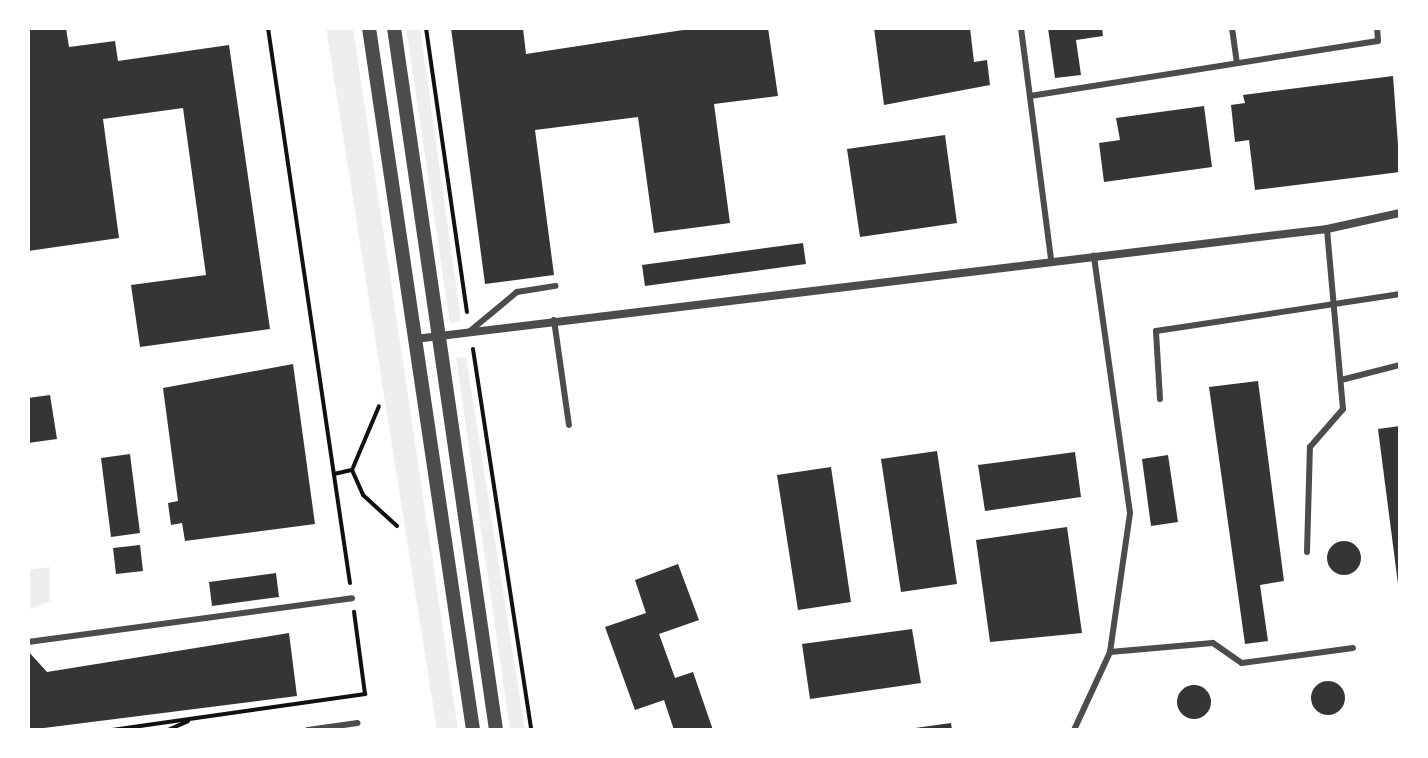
<!DOCTYPE html>
<html>
<head>
<meta charset="utf-8">
<style>
	body { margin:0 }
	#map { position:relative; width:1428px; height:758px; overflow:hidden; background:#fff; font-family:Barlow,sans-serif }
	div>[style] { position:absolute }
	.green>* { inset:0; background:#eee }
	.building>* { inset:0; background:#353535 }
	.round { border-radius:50% }
	.path>* { height:4px; margin:-2px; padding:0 2px; transform-origin:2px; border-radius:2px; background:#111 }
	.service>* { height:6px; margin:-3px; padding:0 3px; transform-origin:3px; border-radius:3px; background:#4c4c4c }
	.minor>* { height:8px; margin:-4px; padding:0 4px; transform-origin:4px; border-radius:4px; background:#4c4c4c }
	.tertiary>* { height:14px; margin:-7px; padding:0 7px; transform-origin:7px; border-radius:7px; background:#4c4c4c }
	span { translate:-50% -50%; white-space:nowrap; text-align:center; line-height:1.15; -webkit-text-stroke:6px #fff; paint-order:stroke }
	.frame { position:absolute; inset:0; border:30px solid #fff; pointer-events:none }
</style>
</head>
<body>
<div id="map">
	<div class="green">
		<div style="clip-path:polygon(326px 28px,353px 28px,458px 730px,437px 730px)"></div>
		<div style="clip-path:polygon(406px 28px,420px 28px,461px 321px,450px 323px)"></div>
		<div style="clip-path:polygon(466px 357px,525px 730px,510px 730px,456px 358px)"></div>
		<div style="clip-path:polygon(50px 567px,50px 601px,28px 610px,28px 570px)"></div>
	</div>
	<div class="building">
		<div style="clip-path:polygon(28px 28px,66px 28px,69px 47px,115px 41px,118px 61px,229px 45px,270px 329px,140px 347px,131px 285px,206px 275px,183px 108px,103px 119px,119px 238px,28px 251px)"></div>
		<div style="clip-path:polygon(451px 28px,523px 28px,526px 54px,696px 28px,768px 28px,778px 96px,714px 104px,730px 223px,654px 233px,638px 117px,535px 130px,554px 275px,485px 284px)"></div>
		<div style="clip-path:polygon(874px 28px,970px 28px,974px 62px,987px 60px,990px 85px,884px 105px)"></div>
		<div style="clip-path:polygon(1048px 28px,1102px 28px,1103px 36px,1076px 40px,1081px 75px,1055px 78px)"></div>
		<div style="clip-path:polygon(1393px 76px,1400px 172px,1255px 190px,1249px 140px,1235px 142px,1231px 105px,1245px 103px,1243px 95px)"></div>
		<div style="clip-path:polygon(1204px 106px,1212px 167px,1104px 182px,1099px 143px,1120px 140px,1116px 118px)"></div>
		<div style="clip-path:polygon(945px 135px,957px 223px,860px 237px,847px 149px)"></div>
		<div style="clip-path:polygon(803px 243px,806px 264px,645px 286px,642px 265px)"></div>
		<div style="clip-path:polygon(293px 364px,315px 524px,185px 541px,182px 523px,171px 525px,168px 503px,178px 501px,163px 388px)"></div>
		<div style="clip-path:polygon(1258px 381px,1284px 581px,1260px 585px,1268px 641px,1245px 644px,1209px 387px)"></div>
		<div style="clip-path:polygon(50px 395px,57px 439px,28px 443px,28px 398px)"></div>
		<div style="clip-path:polygon(1400px 426px,1400px 584px,1398px 584px,1378px 429px)"></div>
		<div style="clip-path:polygon(937px 451px,957px 584px,901px 592px,881px 459px)"></div>
		<div style="clip-path:polygon(1075px 452px,1081px 497px,985px 511px,978px 465px)"></div>
		<div style="clip-path:polygon(130px 454px,140px 533px,111px 537px,101px 458px)"></div>
		<div style="clip-path:polygon(1168px 455px,1178px 522px,1151px 526px,1142px 459px)"></div>
		<div style="clip-path:polygon(831px 467px,851px 602px,798px 610px,777px 475px)"></div>
		<div style="clip-path:polygon(1067px 527px,1082px 633px,990px 642px,976px 540px)"></div>
		<div class="round" style="left:1327px;top:541px;width:34px;height:34px"></div>
		<div style="clip-path:polygon(140px 545px,143px 571px,116px 574px,113px 548px)"></div>
		<div style="clip-path:polygon(678px 564px,699px 620px,659px 634px,675px 678px,693px 672px,713px 730px,674px 730px,664px 700px,635px 710px,605px 627px,646px 613px,635px 580px)"></div>
		<div style="clip-path:polygon(276px 573px,279px 597px,212px 606px,209px 582px)"></div>
		<div style="clip-path:polygon(912px 629px,921px 683px,810px 699px,802px 644px)"></div>
		<div style="clip-path:polygon(289px 633px,297px 696px,28px 730px,28px 651px,47px 672px)"></div>
		<div class="round" style="left:1311px;top:681px;width:34px;height:34px"></div>
		<div class="round" style="left:1177px;top:685px;width:34px;height:34px"></div>
		<div style="clip-path:polygon(951px 723px,952px 730px,915px 730px,915px 728px)"></div>
	</div>
	<div class="path">
		<div style="left:268px;top:28px;width:561px;rotate:81.6deg"></div>
		<div style="left:426px;top:28px;width:287px;rotate:81.8deg"></div>
		<div style="left:473px;top:349px;width:385px;rotate:81.3deg"></div>
		<div style="left:352px;top:470px;width:27px;rotate:66deg"></div>
		<div style="left:363px;top:495px;width:46px;rotate:42.4deg"></div>
		<div style="left:334px;top:474px;width:18px;rotate:-13deg"></div>
		<div style="left:352px;top:470px;width:69px;rotate:-67.1deg"></div>
		<div style="left:112px;top:730px;width:256px;rotate:-8.1deg"></div>
		<div style="left:365px;top:694px;width:83px;rotate:-97.6deg"></div>
		<div style="left:168px;top:730px;width:22px;rotate:-24deg"></div>
	</div>
	<div class="service">
		<div style="left:1021px;top:28px;width:232px;rotate:82.6deg"></div>
		<div style="left:1232px;top:28px;width:34px;rotate:82deg"></div>
		<div style="left:1030px;top:96px;width:352px;rotate:-9deg"></div>
		<div style="left:1378px;top:41px;width:13px;rotate:-94deg"></div>
		<div style="left:554px;top:320px;width:106px;rotate:81.9deg"></div>
		<div style="left:470px;top:331px;width:61px;rotate:-39.7deg"></div>
		<div style="left:517px;top:292px;width:39px;rotate:-9deg"></div>
		<div style="left:1341px;top:380px;width:61px;rotate:-14.3deg"></div>
		<div style="left:1160px;top:399px;width:68px;rotate:-93.4deg"></div>
		<div style="left:1156px;top:331px;width:247px;rotate:-8.6deg"></div>
		<div style="left:1307px;top:552px;width:105px;rotate:-88.4deg"></div>
		<div style="left:1310px;top:447px;width:50px;rotate:-49deg"></div>
		<div style="left:1343px;top:409px;width:181px;rotate:-95.1deg"></div>
		<div style="left:28px;top:642px;width:327px;rotate:-7.7deg"></div>
		<div style="left:1110px;top:652px;width:103px;rotate:-5deg"></div>
		<div style="left:1213px;top:643px;width:35px;rotate:35deg"></div>
		<div style="left:1242px;top:663px;width:112px;rotate:-7.7deg"></div>
		<div style="left:308px;top:730px;width:50px;rotate:-8deg"></div>
		<div style="left:1074px;top:730px;width:86px;rotate:-65.2deg"></div>
		<div style="left:1110px;top:652px;width:140px;rotate:-81.8deg"></div>
		<div style="left:1130px;top:513px;width:260px;rotate:-98deg"></div>
	</div>
	<div class="minor">
		<div style="left:415px;top:339px;width:919px;rotate:-6.88deg"></div>
		<div style="left:1327px;top:229px;width:75px;rotate:-12.4deg"></div>
	</div>
	<div class="tertiary">
		<div style="left:369px;top:28px;width:710px;rotate:81.57deg"></div>
		<div style="left:394px;top:28px;width:709px;rotate:81.73deg"></div>
	</div>
	<div class="frame"></div>
</div>
</body>
</html>
